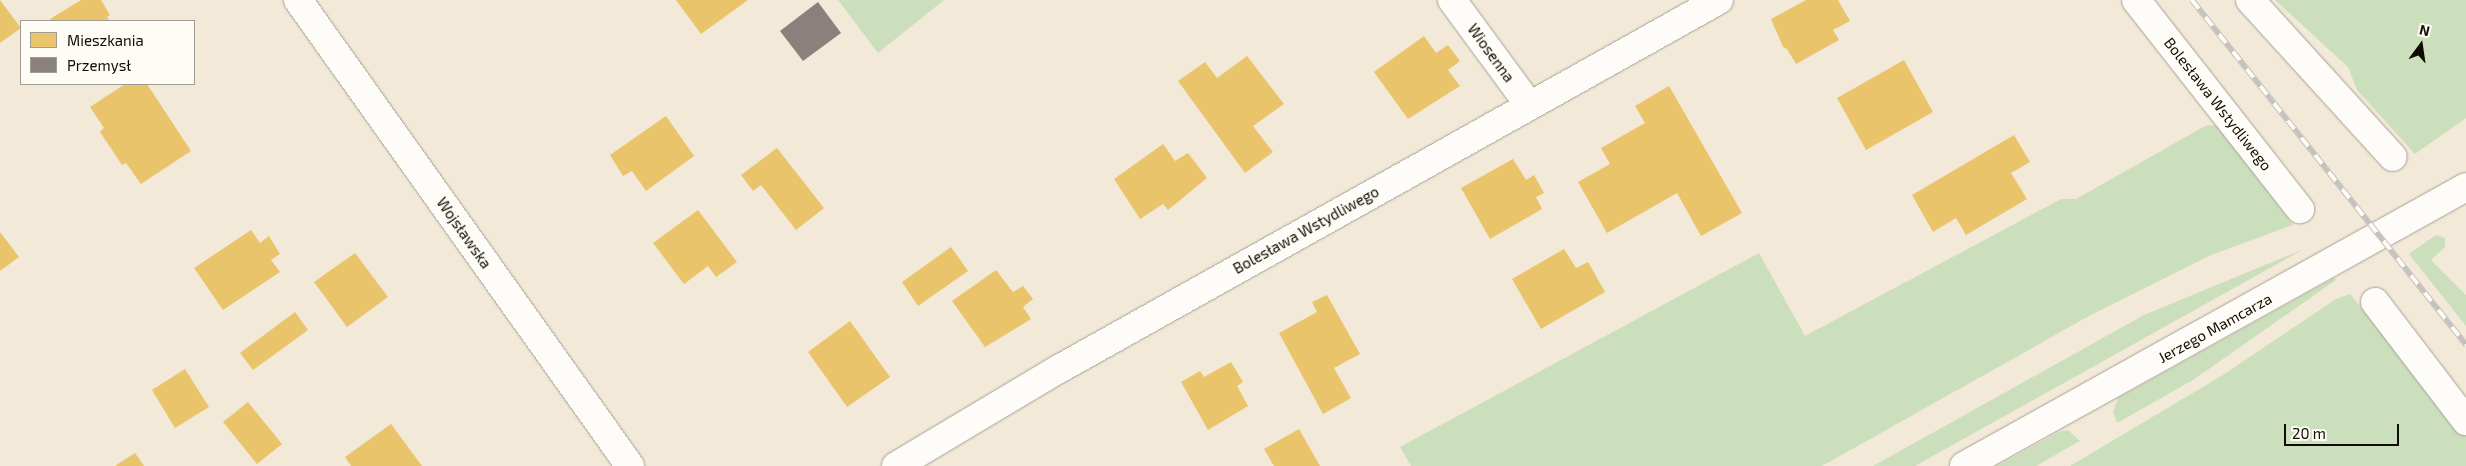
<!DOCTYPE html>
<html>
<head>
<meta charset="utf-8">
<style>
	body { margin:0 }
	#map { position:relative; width:2466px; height:466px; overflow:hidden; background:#f2e9d8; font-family:"Exo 2",sans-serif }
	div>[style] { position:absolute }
	.green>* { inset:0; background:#ccdfbc }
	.homes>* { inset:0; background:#e9c46a }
	.industry>* { inset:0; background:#8a817c }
	.roads { filter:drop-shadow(0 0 1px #a8a294) drop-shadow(0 0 1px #a8a294) }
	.minor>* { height:28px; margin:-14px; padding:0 14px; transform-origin:14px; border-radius:14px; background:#fdfcf9 }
	.rail>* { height:5.5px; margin-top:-2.75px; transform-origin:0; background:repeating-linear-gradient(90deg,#fefcf5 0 11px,#c4c2bd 0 22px); box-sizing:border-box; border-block:1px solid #c4c2bd }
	span { translate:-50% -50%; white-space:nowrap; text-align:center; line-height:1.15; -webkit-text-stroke:5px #fefcf5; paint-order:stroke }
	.street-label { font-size:15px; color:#110c03 }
	.legend { position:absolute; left:20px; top:20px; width:175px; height:65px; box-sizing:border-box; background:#fefcf5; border:1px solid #9f9c94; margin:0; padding:6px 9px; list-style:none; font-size:15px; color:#110c03 }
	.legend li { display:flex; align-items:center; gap:10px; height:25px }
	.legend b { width:25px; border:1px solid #9f9c94 }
	.north { position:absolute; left:2396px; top:20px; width:50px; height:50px; -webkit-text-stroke:4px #fefcf5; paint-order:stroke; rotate:14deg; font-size:14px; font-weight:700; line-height:20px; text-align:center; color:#110c03 }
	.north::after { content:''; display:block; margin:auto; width:18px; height:22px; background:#110c03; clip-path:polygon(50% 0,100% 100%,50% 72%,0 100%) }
	.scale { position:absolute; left:2284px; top:424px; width:115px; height:22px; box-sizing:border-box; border:2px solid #110c03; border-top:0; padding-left:6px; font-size:15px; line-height:18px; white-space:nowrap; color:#110c03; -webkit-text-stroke:4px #fefcf5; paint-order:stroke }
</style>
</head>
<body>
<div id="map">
	<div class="green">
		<div style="clip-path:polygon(838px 0,944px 0,878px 53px)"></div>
		<div style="clip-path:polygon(2275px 0,2466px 0,2466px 118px,2415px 154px,2357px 90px,2348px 67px)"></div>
		<div style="clip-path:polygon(2207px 125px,2218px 126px,2293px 225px,2211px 255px,2089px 316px,1822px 466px,1411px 466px,1400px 447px,1759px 253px,1805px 336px,2061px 199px,2076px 199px)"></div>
		<div style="clip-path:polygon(2436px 235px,2445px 238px,2445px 247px,2431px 260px,2466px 295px,2466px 326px,2409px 254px)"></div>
		<div style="clip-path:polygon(2304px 249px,1915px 466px,1873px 466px,2144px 315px)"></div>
		<div style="clip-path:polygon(2334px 278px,2336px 280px,2193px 380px,2117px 423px,2113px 412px,2118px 398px)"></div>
		<div style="clip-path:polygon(2350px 294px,2466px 435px,2466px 466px,2070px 466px,2223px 375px,2336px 299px)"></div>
		<div style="clip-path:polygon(2068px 430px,2080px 441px,2036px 466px,1997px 466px,2059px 432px)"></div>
	</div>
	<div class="homes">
		<div style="clip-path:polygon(0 0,21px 28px,0 43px)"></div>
		<div style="clip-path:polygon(81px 0,101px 0,110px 15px,107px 17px,110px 21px,52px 21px,50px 19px)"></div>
		<div style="clip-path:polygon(676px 0,748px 0,701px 34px)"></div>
		<div style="clip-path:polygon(1806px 0,1838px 0,1850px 21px,1833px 30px,1839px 40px,1796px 64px,1787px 49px,1783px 47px,1771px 19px)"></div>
		<div style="clip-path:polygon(1424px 36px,1436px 53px,1448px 45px,1460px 61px,1448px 70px,1460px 86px,1408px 119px,1374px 72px)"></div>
		<div style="clip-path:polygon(1247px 56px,1284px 104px,1253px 126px,1273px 152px,1245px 173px,1178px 81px,1205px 62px,1217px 78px)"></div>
		<div style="clip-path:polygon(1904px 60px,1933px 112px,1866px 150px,1837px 98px)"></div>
		<div style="clip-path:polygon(125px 84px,147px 84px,191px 151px,141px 184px,126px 163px,122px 165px,100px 132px,104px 128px,90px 107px)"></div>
		<div style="clip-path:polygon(1669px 86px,1742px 213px,1701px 236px,1677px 193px,1607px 233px,1578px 182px,1610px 164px,1601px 148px,1645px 123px,1635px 106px)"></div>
		<div style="clip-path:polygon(666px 116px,694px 156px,646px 191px,632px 171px,623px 176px,610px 155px)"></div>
		<div style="clip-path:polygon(2014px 135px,2030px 162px,2011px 173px,2027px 199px,1966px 235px,1956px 218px,1933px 232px,1912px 195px)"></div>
		<div style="clip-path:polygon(1163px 144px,1175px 161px,1188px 153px,1207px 178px,1168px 210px,1163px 204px,1140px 219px,1114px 179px)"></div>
		<div style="clip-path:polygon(777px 148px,824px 208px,796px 230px,761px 185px,753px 191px,741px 175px)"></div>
		<div style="clip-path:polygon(1513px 159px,1526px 180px,1534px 175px,1544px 193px,1536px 197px,1542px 209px,1490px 239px,1461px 188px)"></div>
		<div style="clip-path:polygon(698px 210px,737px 262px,716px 277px,708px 266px,684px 284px,653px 243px)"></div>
		<div style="clip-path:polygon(251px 230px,260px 243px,269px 236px,280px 254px,271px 260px,280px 272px,223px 310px,194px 268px)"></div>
		<div style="clip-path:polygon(0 232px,19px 257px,0 271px)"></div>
		<div style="clip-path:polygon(951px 247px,968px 271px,918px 306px,902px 282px)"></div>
		<div style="clip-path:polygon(1564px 249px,1576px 268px,1588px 262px,1605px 292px,1541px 329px,1512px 279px)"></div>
		<div style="clip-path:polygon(355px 253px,388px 297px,347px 327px,314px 282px)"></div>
		<div style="clip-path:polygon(996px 270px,1013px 292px,1023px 286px,1033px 299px,1023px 307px,1031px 319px,985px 347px,952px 301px)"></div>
		<div style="clip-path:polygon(1327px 295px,1360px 354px,1334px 368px,1351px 398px,1323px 414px,1279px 333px,1317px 312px,1312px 302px)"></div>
		<div style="clip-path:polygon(295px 312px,308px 330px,253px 370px,240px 353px)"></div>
		<div style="clip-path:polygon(850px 321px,890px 377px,847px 407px,808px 352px)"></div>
		<div style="clip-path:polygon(1231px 362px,1243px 382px,1237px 386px,1248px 406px,1208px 430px,1181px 382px,1200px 371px,1204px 377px)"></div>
		<div style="clip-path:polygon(185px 369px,209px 407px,175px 428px,152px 390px)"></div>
		<div style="clip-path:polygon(248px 402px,282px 444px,257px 464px,223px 422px)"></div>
		<div style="clip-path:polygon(391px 424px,422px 466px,351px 466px,345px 457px)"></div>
		<div style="clip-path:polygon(1299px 429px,1320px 466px,1274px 466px,1264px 449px)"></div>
		<div style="clip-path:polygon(135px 453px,144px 466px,115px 466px)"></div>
	</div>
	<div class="industry">
		<div style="clip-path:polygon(818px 2px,841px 33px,803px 61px,780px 31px)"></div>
	</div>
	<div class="roads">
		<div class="minor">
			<div style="left:298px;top:0;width:572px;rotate:54.53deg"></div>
			<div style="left:1452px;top:0;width:130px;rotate:53.7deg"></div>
			<div style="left:2136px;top:0;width:266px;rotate:51.9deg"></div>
			<div style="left:2250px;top:0;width:212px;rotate:47.7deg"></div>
			<div style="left:2375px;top:302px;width:150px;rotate:52.6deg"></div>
			<div style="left:896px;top:466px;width:190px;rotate:-30.8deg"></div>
			<div style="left:1059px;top:369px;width:756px;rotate:-29.21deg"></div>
			<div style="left:1964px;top:466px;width:574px;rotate:-29.06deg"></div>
		</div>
	</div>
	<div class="rail">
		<div style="left:2192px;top:0;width:441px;rotate:51.5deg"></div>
	</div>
	<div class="street-label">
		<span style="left:1491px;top:53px;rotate:54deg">Wiosenna</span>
		<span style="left:2218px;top:104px;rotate:52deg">Bolesława Wstydliwego</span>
		<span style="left:1306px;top:230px;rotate:-29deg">Bolesława Wstydliwego</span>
		<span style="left:464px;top:233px;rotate:55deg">Wojsławska</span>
		<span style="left:2215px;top:328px;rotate:-29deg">Jerzego Mamcarza</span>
	</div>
	<ul class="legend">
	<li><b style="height:14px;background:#e9c46a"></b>Mieszkania</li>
	<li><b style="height:14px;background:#8a817c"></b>Przemysł</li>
	</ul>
	<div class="north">N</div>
	<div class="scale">20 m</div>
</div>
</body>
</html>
